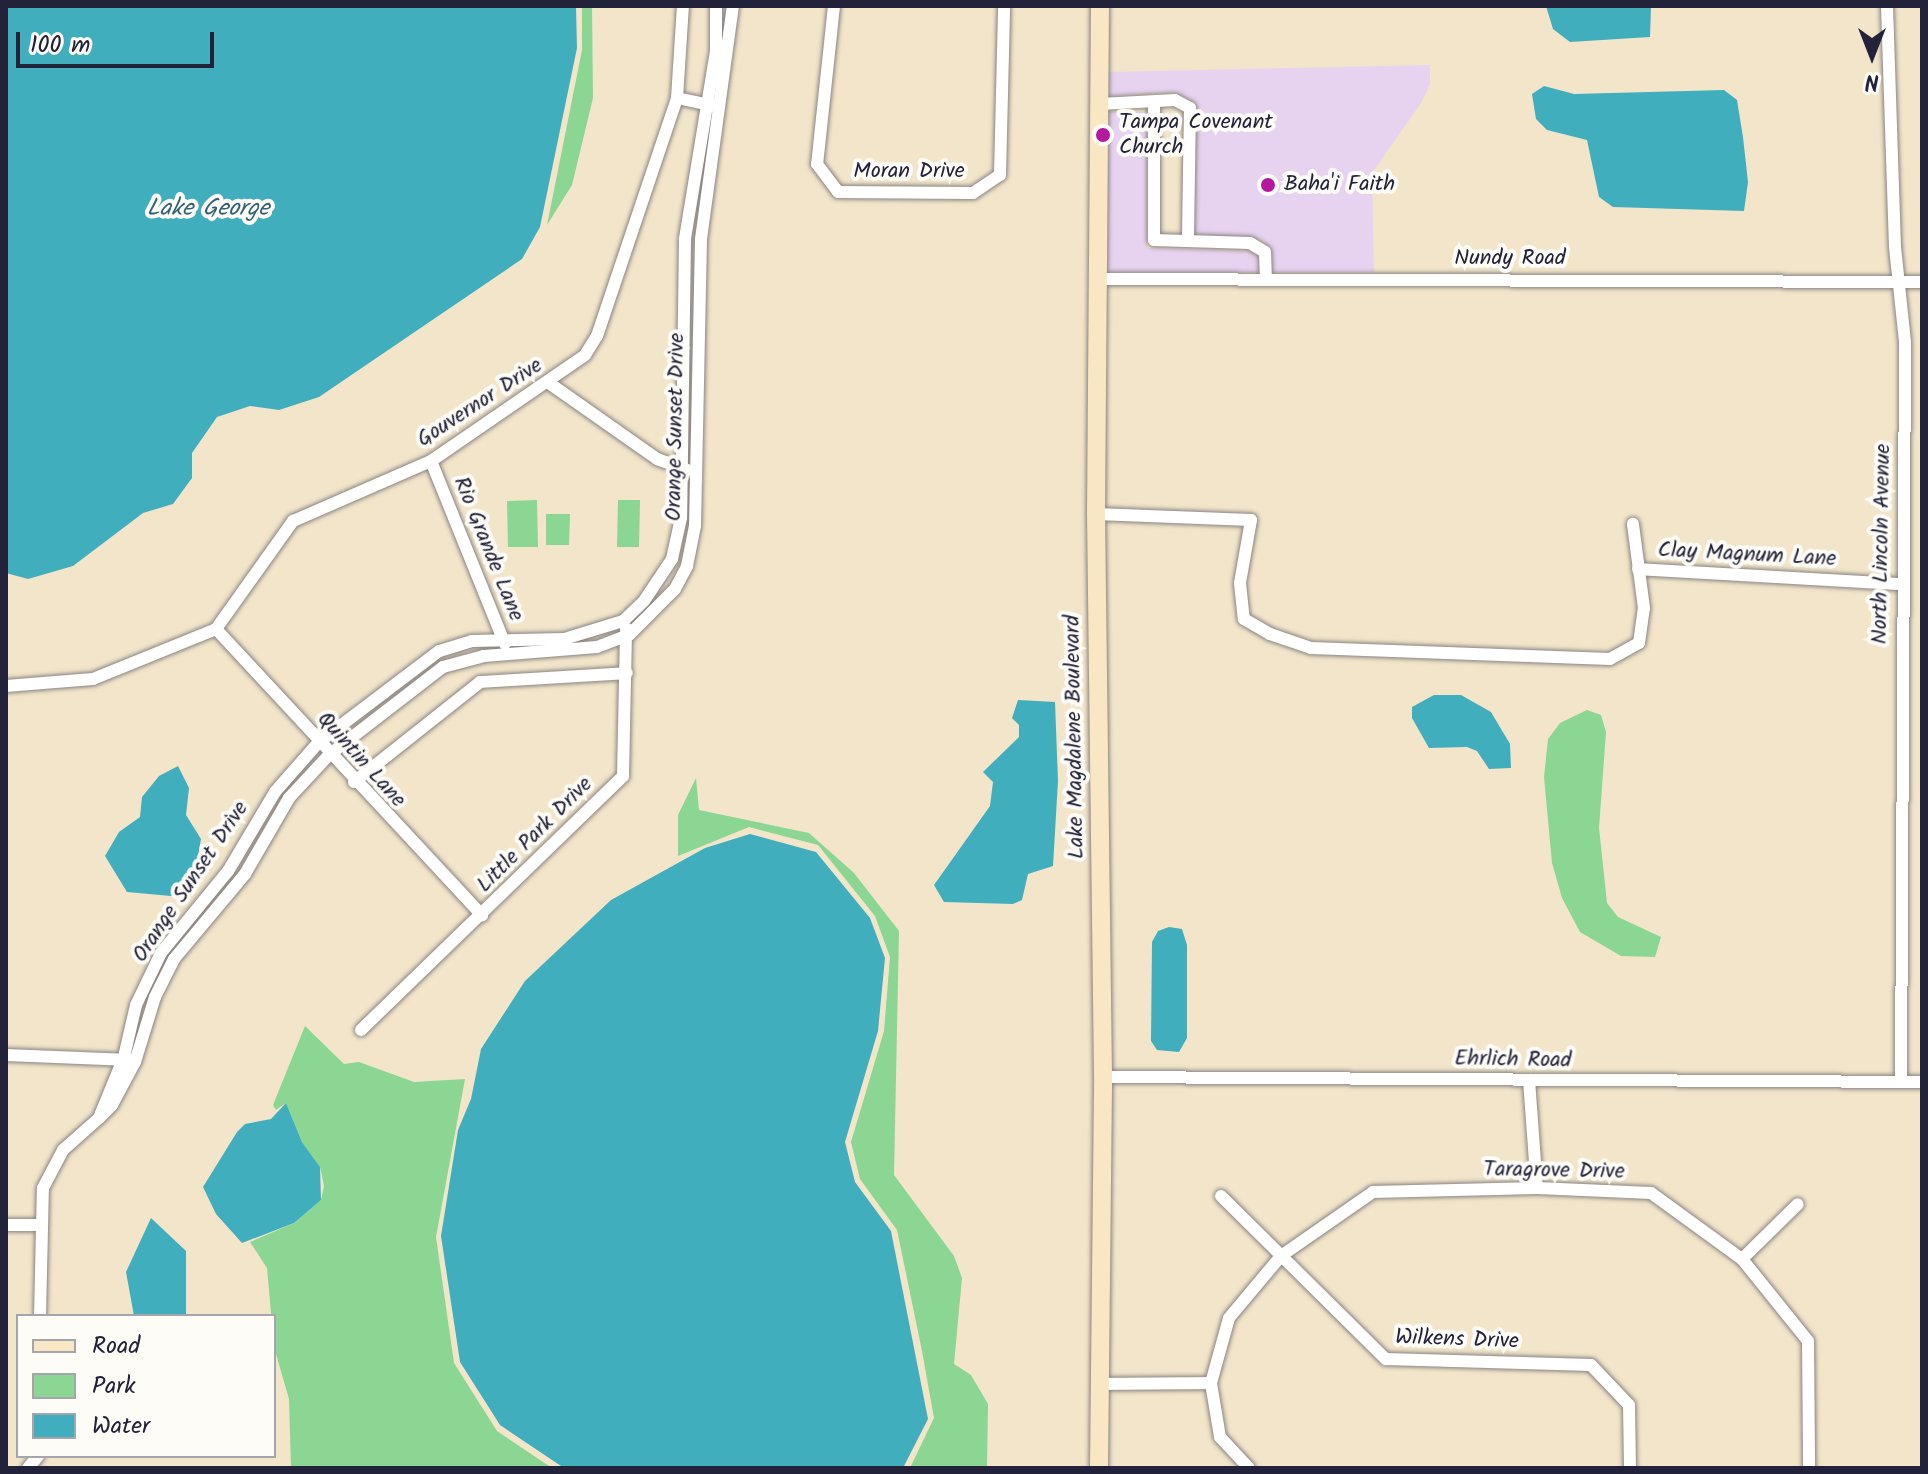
<!DOCTYPE html>
<html>
<head>
<meta charset="utf-8">
<style>
	body { margin:0 }
	#map { position:relative; width:1928px; height:1474px; overflow:hidden; background:#f2e5ca; font-family:Kalam,sans-serif }
	div>[style] { position:absolute }
	.built>* { inset:0; background:#e7d2ef }
	.green>* { inset:0; background:#8bd692 }
	.water>* { inset:0; background:#40aebd }
	.roads { filter:drop-shadow(0 0 2px #8a8482) drop-shadow(0 0 2px #8a8482) }
	.street>* { height:12px; margin:-6px; padding:0 6px; transform-origin:6px; border-radius:6px; background:#fff }
	.secondary>* { height:18px; margin:-9px; padding:0 9px; transform-origin:9px; border-radius:9px; background:#f9e7c3 }
	.dots>* { width:22px; height:22px; translate:-50% -50%; box-sizing:border-box; border:4px solid #fdfcf7; border-radius:50% }
	span { translate:-50% -50%; white-space:nowrap; text-align:center; line-height:1.15; -webkit-text-stroke:8px #fdfcf7; paint-order:stroke }
	.poi-label { font-size:22px; color:#22223b }
	.left { translate:0 -50%; text-align:left }
	.street-label { font-size:22px; color:#22223b }
	.water-label { font-size:24px; color:#306176; font-style:italic }
	.frame { position:absolute; inset:0; border:8px solid #22223b; pointer-events:none }
	.legend { position:absolute; left:16px; top:1314px; width:260px; height:144px; box-sizing:border-box; background:#fdfcf7; border:2px solid #a5a5ac; margin:0; padding:10px 14px; list-style:none; font-size:24px; color:#22223b }
	.legend li { display:flex; align-items:center; gap:16px; height:40px }
	.legend b { width:40px; border:2px solid #a5a5ac }
	.north { position:absolute; left:1832px; top:16px; width:80px; height:80px; -webkit-text-stroke:6px #fdfcf7; paint-order:stroke; rotate:180deg; font-size:22px; font-weight:700; line-height:32px; text-align:center; color:#22223b }
	.north::after { content:''; display:block; margin:auto; width:28px; height:36px; background:#22223b; clip-path:polygon(50% 0,100% 100%,50% 72%,0 100%) }
	.scale { position:absolute; left:16px; top:32px; width:198px; height:36px; box-sizing:border-box; border:4px solid #22223b; border-top:0; padding-left:10px; font-size:24px; line-height:28px; white-space:nowrap; color:#22223b; -webkit-text-stroke:6px #fdfcf7; paint-order:stroke }
</style>
</head>
<body>
<div id="map">
	<div class="built">
		<div style="clip-path:polygon(1430px 65px,1430px 84px,1421px 103px,1372px 173px,1374px 272px,1272px 272px,1272px 251px,1261px 239px,1195px 234px,1196px 103px,1174px 92px,1107px 96px,1107px 72px)"></div>
		<div style="clip-path:polygon(1107px 112px,1147px 112px,1147px 248px,1249px 251px,1258px 256px,1259px 272px,1107px 272px)"></div>
	</div>
	<div class="green">
		<div style="clip-path:polygon(582px 6px,592px 6px,593px 98px,572px 185px,547px 225px,582px 50px)"></div>
		<div style="clip-path:polygon(537px 500px,538px 547px,508px 547px,507px 501px)"></div>
		<div style="clip-path:polygon(618px 500px,640px 500px,639px 547px,617px 547px)"></div>
		<div style="clip-path:polygon(546px 514px,570px 514px,569px 545px,546px 545px)"></div>
		<div style="clip-path:polygon(1587px 710px,1601px 715px,1606px 732px,1599px 828px,1607px 903px,1618px 917px,1661px 937px,1655px 957px,1621px 956px,1580px 932px,1562px 898px,1552px 863px,1544px 777px,1548px 739px,1560px 723px)"></div>
		<div style="clip-path:polygon(696px 778px,699px 810px,809px 833px,854px 873px,899px 931px,894px 1175px,954px 1256px,962px 1278px,954px 1364px,971px 1375px,988px 1404px,987px 1468px,910px 1468px,934px 1418px,922px 1351px,897px 1230px,860px 1179px,851px 1142px,884px 1031px,890px 957px,875px 916px,818px 845px,749px 827px,678px 856px,678px 815px)"></div>
		<div style="clip-path:polygon(305px 1026px,344px 1064px,359px 1062px,414px 1082px,465px 1079px,436px 1237px,454px 1363px,497px 1431px,552px 1468px,291px 1468px,289px 1399px,274px 1347px,267px 1268px,250px 1242px,294px 1223px,321px 1200px,324px 1186px,320px 1167px,302px 1142px,286px 1103px,276px 1110px,273px 1105px)"></div>
	</div>
	<div class="water">
		<div style="clip-path:polygon(6px 6px,576px 6px,577px 48px,540px 227px,522px 259px,319px 397px,279px 410px,250px 406px,217px 417px,192px 453px,192px 478px,173px 504px,143px 513px,73px 566px,28px 579px,6px 573px)"></div>
		<div style="clip-path:polygon(1546px 6px,1651px 6px,1650px 37px,1570px 42px,1553px 29px)"></div>
		<div style="clip-path:polygon(1544px 86px,1574px 94px,1724px 90px,1737px 100px,1743px 137px,1748px 182px,1744px 211px,1613px 207px,1599px 197px,1587px 140px,1547px 130px,1536px 119px,1532px 94px)"></div>
		<div style="clip-path:polygon(1434px 695px,1461px 695px,1491px 712px,1510px 744px,1511px 768px,1489px 769px,1477px 751px,1467px 747px,1429px 748px,1412px 718px,1412px 707px)"></div>
		<div style="clip-path:polygon(1018px 700px,1055px 702px,1058px 781px,1053px 866px,1028px 874px,1022px 900px,1013px 904px,944px 902px,934px 885px,990px 806px,993px 782px,983px 772px,1019px 737px,1019px 725px,1012px 718px)"></div>
		<div style="clip-path:polygon(178px 766px,189px 788px,186px 815px,201px 839px,195px 873px,171px 896px,127px 892px,105px 856px,119px 832px,140px 817px,142px 797px,159px 776px)"></div>
		<div style="clip-path:polygon(750px 834px,816px 852px,870px 918px,885px 958px,878px 1031px,845px 1142px,855px 1182px,891px 1231px,928px 1419px,903px 1468px,564px 1468px,500px 1425px,460px 1362px,441px 1236px,458px 1130px,471px 1099px,481px 1049px,525px 981px,611px 900px,705px 848px)"></div>
		<div style="clip-path:polygon(1169px 927px,1182px 929px,1187px 945px,1187px 1038px,1179px 1052px,1157px 1050px,1151px 1041px,1152px 942px,1158px 931px)"></div>
		<div style="clip-path:polygon(286px 1103px,302px 1142px,320px 1167px,321px 1200px,294px 1223px,242px 1243px,216px 1214px,203px 1187px,237px 1132px,245px 1124px,271px 1119px)"></div>
		<div style="clip-path:polygon(151px 1218px,186px 1251px,186px 1316px,134px 1316px,126px 1272px)"></div>
	</div>
	<div class="roads">
		<div class="street">
			<div style="left:716px;top:6px;width:45px;rotate:90deg"></div>
			<div style="left:716px;top:51px;width:191px;rotate:99.4deg"></div>
			<div style="left:685px;top:239px;width:279px;rotate:90.8deg"></div>
			<div style="left:681px;top:518px;width:42px;rotate:102.4deg"></div>
			<div style="left:672px;top:559px;width:50px;rotate:123.7deg"></div>
			<div style="left:644px;top:601px;width:29px;rotate:136deg"></div>
			<div style="left:623px;top:621px;width:62px;rotate:163deg"></div>
			<div style="left:564px;top:639px;width:92px;rotate:178.8deg"></div>
			<div style="left:472px;top:641px;width:34px;rotate:163deg"></div>
			<div style="left:439px;top:651px;width:152px;rotate:142.8deg"></div>
			<div style="left:318px;top:743px;width:65px;rotate:131.3deg"></div>
			<div style="left:275px;top:792px;width:92px;rotate:120.7deg"></div>
			<div style="left:228px;top:871px;width:106px;rotate:129.3deg"></div>
			<div style="left:161px;top:953px;width:58px;rotate:115.7deg"></div>
			<div style="left:136px;top:1005px;width:53px;rotate:103deg"></div>
			<div style="left:124px;top:1057px;width:66px;rotate:112.3deg"></div>
			<div style="left:99px;top:1118px;width:18px;rotate:-45deg"></div>
			<div style="left:112px;top:1105px;width:49px;rotate:-61.9deg"></div>
			<div style="left:135px;top:1062px;width:68px;rotate:-72.9deg"></div>
			<div style="left:155px;top:997px;width:42px;rotate:-63.4deg"></div>
			<div style="left:174px;top:959px;width:111px;rotate:-50.1deg"></div>
			<div style="left:245px;top:874px;width:88px;rotate:-59.9deg"></div>
			<div style="left:289px;top:798px;width:59px;rotate:-47.1deg"></div>
			<div style="left:329px;top:755px;width:144px;rotate:-37.7deg"></div>
			<div style="left:443px;top:667px;width:42px;rotate:-15deg"></div>
			<div style="left:484px;top:656px;width:113px;rotate:-4.6deg"></div>
			<div style="left:597px;top:647px;width:34px;rotate:-21deg"></div>
			<div style="left:629px;top:635px;width:65px;rotate:-45deg"></div>
			<div style="left:675px;top:589px;width:26px;rotate:-62deg"></div>
			<div style="left:687px;top:566px;width:41px;rotate:-78.7deg"></div>
			<div style="left:695px;top:526px;width:287px;rotate:-88.8deg"></div>
			<div style="left:701px;top:239px;width:235px;rotate:-82.2deg"></div>
			<div style="left:834px;top:6px;width:159px;rotate:96.1deg"></div>
			<div style="left:817px;top:164px;width:35px;rotate:53deg"></div>
			<div style="left:838px;top:192px;width:135px;rotate:0.4deg"></div>
			<div style="left:973px;top:193px;width:32px;rotate:-34deg"></div>
			<div style="left:1000px;top:175px;width:169px;rotate:-88.6deg"></div>
			<div style="left:1887px;top:6px;width:241px;rotate:88.1deg"></div>
			<div style="left:1895px;top:247px;width:96px;rotate:84deg"></div>
			<div style="left:1905px;top:342px;width:740px;rotate:90.31deg"></div>
			<div style="left:677px;top:98px;width:38px;rotate:12deg"></div>
			<div style="left:1100px;top:104px;width:75px;rotate:-3.1deg"></div>
			<div style="left:1175px;top:100px;width:17px;rotate:28deg"></div>
			<div style="left:1190px;top:108px;width:133px;rotate:90.9deg"></div>
			<div style="left:1154px;top:104px;width:136px;rotate:90deg"></div>
			<div style="left:1154px;top:240px;width:96px;rotate:1.8deg"></div>
			<div style="left:1250px;top:243px;width:17px;rotate:31deg"></div>
			<div style="left:1265px;top:252px;width:28px;rotate:88deg"></div>
			<div style="left:1099px;top:279px;width:823px;rotate:0.21deg"></div>
			<div style="left:549px;top:383px;width:132px;rotate:35.1deg"></div>
			<div style="left:657px;top:459px;width:32px;rotate:20deg"></div>
			<div style="left:431px;top:461px;width:197px;rotate:68deg"></div>
			<div style="left:1096px;top:514px;width:155px;rotate:2.2deg"></div>
			<div style="left:1251px;top:520px;width:64px;rotate:99.9deg"></div>
			<div style="left:1240px;top:583px;width:36px;rotate:84deg"></div>
			<div style="left:1244px;top:619px;width:30px;rotate:30deg"></div>
			<div style="left:1270px;top:634px;width:43px;rotate:18.9deg"></div>
			<div style="left:1311px;top:648px;width:299px;rotate:2.1deg"></div>
			<div style="left:1610px;top:659px;width:33px;rotate:-29deg"></div>
			<div style="left:1639px;top:643px;width:35px;rotate:-82deg"></div>
			<div style="left:1644px;top:608px;width:85px;rotate:-97.5deg"></div>
			<div style="left:1638px;top:569px;width:263px;rotate:3.3deg"></div>
			<div style="left:216px;top:629px;width:391px;rotate:47.1deg"></div>
			<div style="left:6px;top:686px;width:87px;rotate:-4.6deg"></div>
			<div style="left:93px;top:679px;width:133px;rotate:-22.1deg"></div>
			<div style="left:216px;top:629px;width:133px;rotate:-54.5deg"></div>
			<div style="left:293px;top:521px;width:150px;rotate:-23.5deg"></div>
			<div style="left:431px;top:461px;width:187px;rotate:-34.5deg"></div>
			<div style="left:585px;top:355px;width:22px;rotate:-58deg"></div>
			<div style="left:597px;top:336px;width:251px;rotate:-71.4deg"></div>
			<div style="left:677px;top:98px;width:92px;rotate:-86.3deg"></div>
			<div style="left:354px;top:782px;width:161px;rotate:-38.4deg"></div>
			<div style="left:480px;top:682px;width:147px;rotate:-3.5deg"></div>
			<div style="left:361px;top:1030px;width:365px;rotate:-44.1deg"></div>
			<div style="left:623px;top:776px;width:148px;rotate:-88.8deg"></div>
			<div style="left:6px;top:1055px;width:124px;rotate:2.3deg"></div>
			<div style="left:1103px;top:1077px;width:819px;rotate:0.35deg"></div>
			<div style="left:1529px;top:1080px;width:108px;rotate:85.8deg"></div>
			<div style="left:1221px;top:1196px;width:232px;rotate:44.7deg"></div>
			<div style="left:1386px;top:1359px;width:205px;rotate:1.7deg"></div>
			<div style="left:1591px;top:1365px;width:55px;rotate:46.5deg"></div>
			<div style="left:1629px;top:1405px;width:63px;rotate:89.1deg"></div>
			<div style="left:6px;top:1225px;width:34px"></div>
			<div style="left:1742px;top:1259px;width:78px;rotate:-44.5deg"></div>
			<div style="left:40px;top:1316px;width:128px;rotate:-88.7deg"></div>
			<div style="left:43px;top:1188px;width:43px;rotate:-62.2deg"></div>
			<div style="left:63px;top:1150px;width:48px;rotate:-41.6deg"></div>
			<div style="left:1100px;top:1384px;width:111px;rotate:-0.5deg"></div>
			<div style="left:28px;top:1468px;width:16px;rotate:-50deg"></div>
			<div style="left:1249px;top:1468px;width:42px;rotate:-133.1deg"></div>
			<div style="left:1220px;top:1437px;width:55px;rotate:-99.5deg"></div>
			<div style="left:1211px;top:1383px;width:67px;rotate:-74.5deg"></div>
			<div style="left:1229px;top:1318px;width:81px;rotate:-50deg"></div>
			<div style="left:1281px;top:1256px;width:112px;rotate:-34.8deg"></div>
			<div style="left:1373px;top:1192px;width:164px;rotate:-1.4deg"></div>
			<div style="left:1537px;top:1188px;width:114px;rotate:2.5deg"></div>
			<div style="left:1651px;top:1193px;width:112px;rotate:36deg"></div>
			<div style="left:1742px;top:1259px;width:105px;rotate:51.2deg"></div>
			<div style="left:1808px;top:1341px;width:127px;rotate:89.5deg"></div>
		</div>
		<div class="secondary">
			<div style="left:1099px;top:1468px;width:391px;rotate:-89.4deg"></div>
			<div style="left:1103px;top:1077px;width:563px;rotate:-90.71deg"></div>
			<div style="left:1096px;top:514px;width:508px;rotate:-89.55deg"></div>
		</div>
	</div>
	<div class="dots">
		<div style="left:1103px;top:135px;background:#b5179e"></div>
		<div style="left:1268px;top:185px;background:#b5179e"></div>
	</div>
	<div class="poi-label">
		<span class="left" style="left:1119px;top:135px">Tampa Covenant<br>Church</span>
		<span class="left" style="left:1284px;top:185px">Baha'i Faith</span>
	</div>
	<div class="street-label">
		<span style="left:909px;top:172px">Moran Drive</span>
		<span style="left:1510px;top:259px">Nundy Road</span>
		<span style="left:480px;top:403px;rotate:-33deg">Gouvernor Drive</span>
		<span style="left:676px;top:427px;rotate:-89deg">Orange Sunset Drive</span>
		<span style="left:1882px;top:544px;rotate:-89deg">North Lincoln Avenue</span>
		<span style="left:488px;top:549px;rotate:68deg">Rio Grande Lane</span>
		<span style="left:1747px;top:555px;rotate:3deg">Clay Magnum Lane</span>
		<span style="left:1075px;top:737px;rotate:-91deg">Lake Magdalene Boulevard</span>
		<span style="left:361px;top:760px;rotate:48deg">Quintin Lane</span>
		<span style="left:535px;top:835px;rotate:-45deg">Little Park Drive</span>
		<span style="left:191px;top:882px;rotate:-56deg">Orange Sunset Drive</span>
		<span style="left:1513px;top:1060px;rotate:1deg">Ehrlich Road</span>
		<span style="left:1554px;top:1171px;rotate:1deg">Taragrove Drive</span>
		<span style="left:1457px;top:1340px;rotate:2deg">Wilkens Drive</span>
	</div>
	<div class="water-label">
		<span style="left:208px;top:209px">Lake George</span>
	</div>
	<div class="frame"></div>
	<ul class="legend">
	<li><b style="height:10px;background:#f9e7c3"></b>Road</li>
	<li><b style="height:22px;background:#8bd692"></b>Park</li>
	<li><b style="height:22px;background:#40aebd"></b>Water</li>
	</ul>
	<div class="north">N</div>
	<div class="scale">100 m</div>
</div>
</body>
</html>
